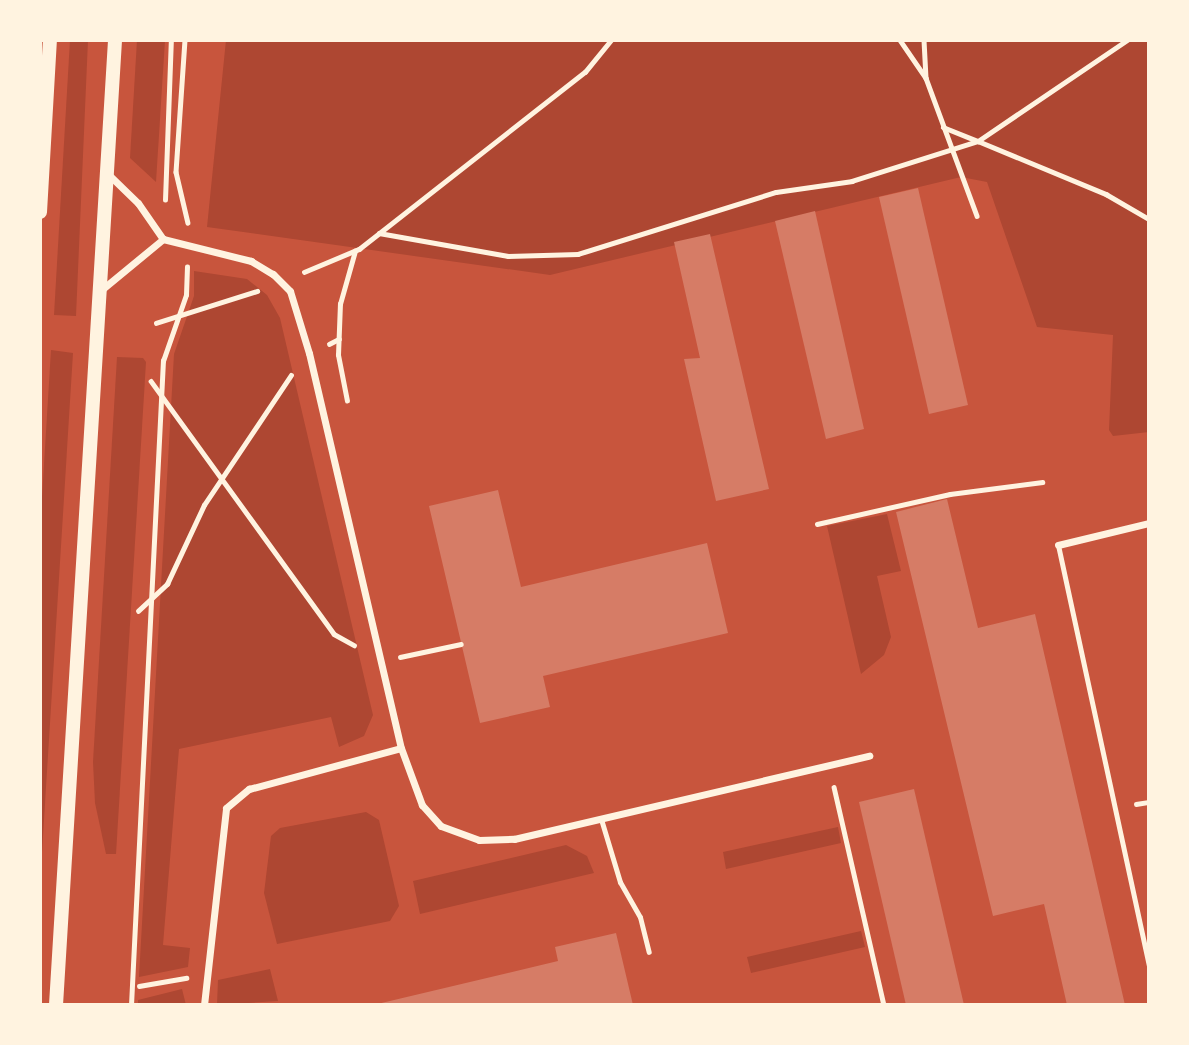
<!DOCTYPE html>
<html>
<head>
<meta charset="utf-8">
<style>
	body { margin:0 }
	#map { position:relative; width:1189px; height:1045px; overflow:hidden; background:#c8553d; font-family:"Asap Condensed",sans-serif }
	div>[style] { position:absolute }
	.green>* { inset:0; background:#ae4732 }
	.building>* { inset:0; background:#d67c66 }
	.path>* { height:4.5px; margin:-2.25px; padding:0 2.25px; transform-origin:2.25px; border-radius:2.25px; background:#fff3e0 }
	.service>* { height:5px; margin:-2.5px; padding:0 2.5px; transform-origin:2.5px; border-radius:2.5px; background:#fff3e0 }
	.minor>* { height:7px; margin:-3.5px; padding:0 3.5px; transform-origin:3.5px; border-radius:3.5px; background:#fff3e0 }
	.secondary>* { height:14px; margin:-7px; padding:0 7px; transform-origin:7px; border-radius:7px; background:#fff3e0 }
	span { translate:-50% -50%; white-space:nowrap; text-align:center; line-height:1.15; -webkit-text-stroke:5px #fff3e0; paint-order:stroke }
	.frame { position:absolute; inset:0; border:42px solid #fff3e0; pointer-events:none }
</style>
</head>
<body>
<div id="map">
	<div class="green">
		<div style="clip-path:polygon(70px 40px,88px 40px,76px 316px,54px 315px)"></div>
		<div style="clip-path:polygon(137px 40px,165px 40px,156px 182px,130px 158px)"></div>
		<div style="clip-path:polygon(226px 40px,1149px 40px,1149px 432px,1113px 436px,1109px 430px,1113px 335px,1037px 327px,987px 182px,961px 177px,550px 275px,207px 227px)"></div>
		<div style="clip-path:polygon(194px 271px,247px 279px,267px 295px,280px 318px,373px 715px,364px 736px,339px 747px,331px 717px,179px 749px,163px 945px,190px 948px,188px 967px,139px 977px,174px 354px,194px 296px)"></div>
		<div style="clip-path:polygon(51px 350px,73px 353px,40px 884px,40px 530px)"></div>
		<div style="clip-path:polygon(117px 357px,143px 358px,146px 362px,116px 854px,106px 854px,95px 803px,93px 762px)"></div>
		<div style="clip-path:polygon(887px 514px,901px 571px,877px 576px,891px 637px,884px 655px,861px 674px,827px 526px)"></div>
		<div style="clip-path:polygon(366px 812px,379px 820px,399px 906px,390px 921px,277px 944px,264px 893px,271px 836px,280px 828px)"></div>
		<div style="clip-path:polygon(838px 827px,841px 843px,726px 869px,723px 852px)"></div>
		<div style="clip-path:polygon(566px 845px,587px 856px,594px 873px,420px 914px,413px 881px)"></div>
		<div style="clip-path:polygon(861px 931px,865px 947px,751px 973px,747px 957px)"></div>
		<div style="clip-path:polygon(270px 969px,278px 1001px,217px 1005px,218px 980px)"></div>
		<div style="clip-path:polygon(182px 989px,186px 1005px,138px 1005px,138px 1000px)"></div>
	</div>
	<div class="building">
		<div style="clip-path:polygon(918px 188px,968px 405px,929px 414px,879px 197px)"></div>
		<div style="clip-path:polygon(815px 211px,864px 429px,826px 439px,775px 221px)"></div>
		<div style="clip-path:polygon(710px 234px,769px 489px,716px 501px,684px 359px,700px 358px,674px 242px)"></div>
		<div style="clip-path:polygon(498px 490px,521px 587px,707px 543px,728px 633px,543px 676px,550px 707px,480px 723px,429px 506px)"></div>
		<div style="clip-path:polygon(947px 499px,978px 628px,1035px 614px,1125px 1005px,1067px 1005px,1044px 904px,993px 916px,896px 512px)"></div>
		<div style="clip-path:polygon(914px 789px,964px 1005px,906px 1005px,859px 802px)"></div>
		<div style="clip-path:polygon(616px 933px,633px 1005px,373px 1005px,558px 961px,555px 947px)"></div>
	</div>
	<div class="path">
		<div style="left:185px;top:40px;width:132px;rotate:93.9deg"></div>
		<div style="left:176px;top:172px;width:52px;rotate:76.8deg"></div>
		<div style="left:900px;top:40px;width:46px;rotate:55.6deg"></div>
		<div style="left:924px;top:40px;width:38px;rotate:87deg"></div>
		<div style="left:926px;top:78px;width:147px;rotate:69.7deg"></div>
		<div style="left:943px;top:127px;width:38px;rotate:22deg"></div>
		<div style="left:978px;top:141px;width:180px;rotate:-34.1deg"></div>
		<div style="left:165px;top:200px;width:160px;rotate:-87.9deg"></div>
		<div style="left:379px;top:233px;width:131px;rotate:10.1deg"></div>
		<div style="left:508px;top:256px;width:70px;rotate:-1.6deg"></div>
		<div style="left:578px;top:254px;width:207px;rotate:-17.4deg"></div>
		<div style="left:776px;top:192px;width:77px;rotate:-8.2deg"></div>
		<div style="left:852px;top:181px;width:132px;rotate:-17.6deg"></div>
		<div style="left:978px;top:141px;width:139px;rotate:22.5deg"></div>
		<div style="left:1106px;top:194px;width:50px;rotate:30.2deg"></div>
		<div style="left:304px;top:272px;width:60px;rotate:-22.7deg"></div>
		<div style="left:359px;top:249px;width:287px;rotate:-38.1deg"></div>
		<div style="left:585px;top:72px;width:41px;rotate:-50.9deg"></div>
		<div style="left:156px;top:323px;width:106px;rotate:-17.6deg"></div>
		<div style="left:329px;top:344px;width:11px;rotate:-27deg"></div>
		<div style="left:151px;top:381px;width:312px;rotate:54.1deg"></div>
		<div style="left:334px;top:634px;width:23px;rotate:29deg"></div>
		<div style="left:347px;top:401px;width:47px;rotate:-101.1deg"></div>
		<div style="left:338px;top:355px;width:51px;rotate:-87.8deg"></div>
		<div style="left:340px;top:304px;width:55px;rotate:-74.2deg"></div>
		<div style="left:817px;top:524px;width:136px;rotate:-12.7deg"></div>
		<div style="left:950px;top:494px;width:93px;rotate:-7.4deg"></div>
		<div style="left:138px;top:611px;width:40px;rotate:-43deg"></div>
		<div style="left:167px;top:584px;width:87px;rotate:-64.9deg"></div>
		<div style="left:204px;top:505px;width:156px;rotate:-56.2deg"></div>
		<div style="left:400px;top:657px;width:62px;rotate:-12deg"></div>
		<div style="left:834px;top:787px;width:224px;rotate:77.1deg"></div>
		<div style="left:1136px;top:804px;width:13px;rotate:-9deg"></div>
		<div style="left:139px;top:986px;width:48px;rotate:-9.7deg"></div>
		<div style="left:131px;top:1005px;width:645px;rotate:-87.16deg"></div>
		<div style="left:163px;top:361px;width:70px;rotate:-70.8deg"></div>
		<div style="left:186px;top:295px;width:28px;rotate:-88deg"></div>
	</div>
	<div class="service">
		<div style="left:1058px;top:545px;width:432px;rotate:77.8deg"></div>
		<div style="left:601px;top:819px;width:66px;rotate:73.2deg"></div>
		<div style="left:620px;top:882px;width:40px;rotate:60.3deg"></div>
		<div style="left:640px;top:917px;width:36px;rotate:76deg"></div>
	</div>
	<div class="minor">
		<div style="left:107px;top:173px;width:43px;rotate:44.1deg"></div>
		<div style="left:138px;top:203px;width:44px;rotate:55.2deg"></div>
		<div style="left:163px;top:239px;width:91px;rotate:14deg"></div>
		<div style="left:251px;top:261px;width:26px;rotate:31deg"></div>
		<div style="left:273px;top:274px;width:24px;rotate:45deg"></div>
		<div style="left:290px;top:291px;width:65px;rotate:73deg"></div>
		<div style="left:309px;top:353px;width:406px;rotate:76.9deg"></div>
		<div style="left:401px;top:748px;width:61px;rotate:69.8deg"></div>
		<div style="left:422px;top:805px;width:28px;rotate:48deg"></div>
		<div style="left:441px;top:826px;width:40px;rotate:20.2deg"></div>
		<div style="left:479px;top:840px;width:35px;rotate:-2deg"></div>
		<div style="left:514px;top:839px;width:365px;rotate:-13.2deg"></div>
		<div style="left:100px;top:291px;width:82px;rotate:-39.5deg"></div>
		<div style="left:1058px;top:545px;width:94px;rotate:-13.6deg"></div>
		<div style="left:204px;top:1005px;width:198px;rotate:-83.6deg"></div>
		<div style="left:226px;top:808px;width:30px;rotate:-40deg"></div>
		<div style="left:249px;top:789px;width:157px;rotate:-15.1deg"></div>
	</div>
	<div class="secondary">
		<div style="left:40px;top:212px;width:172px;rotate:-86.7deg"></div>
		<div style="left:56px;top:1005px;width:967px;rotate:-86.5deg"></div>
	</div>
	<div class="frame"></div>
</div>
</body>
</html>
